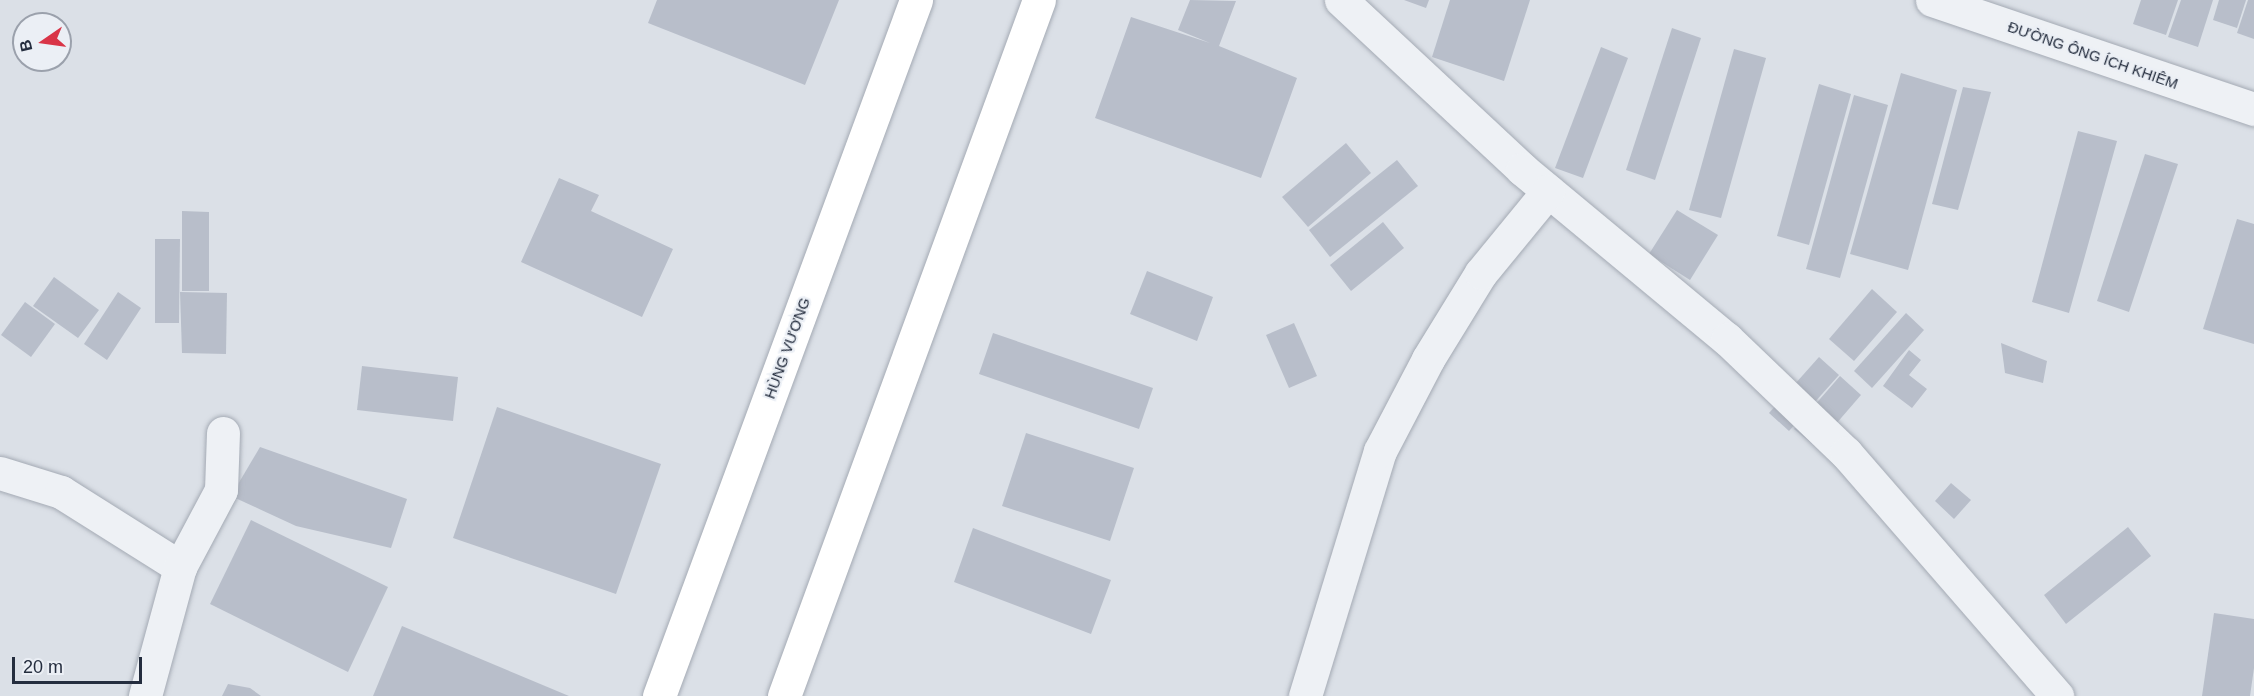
<!DOCTYPE html>
<html>
<head>
<meta charset="utf-8">
<style>
	body { margin:0 }
	#map { position:relative; width:2254px; height:696px; overflow:hidden; background:#dbe0e7; font-family:Helvetica,sans-serif }
	div>[style] { position:absolute }
	.building>* { inset:0; background:#b8beca }
	.roads { filter:drop-shadow(0 0 2px #a4aab4) drop-shadow(0 0 2px #a4aab4) }
	.street>* { height:33px; margin:-16.5px; padding:0 16.5px; transform-origin:16.5px; border-radius:16.5px; background:#eef1f5 }
	.secondary>* { height:33px; margin:-16.5px; padding:0 16.5px; transform-origin:16.5px; border-radius:16.5px; background:#fff }
	span { translate:-50% -50%; white-space:nowrap; text-align:center; line-height:1.15; -webkit-text-stroke:4.5px #ebeff5; paint-order:stroke }
	.street-label { font-size:15px; color:#242d3e }
	.north { position:absolute; left:12px; top:12px; width:60px; height:60px; box-sizing:border-box; background:#ebeff5; border:2px solid #9ba1ac; border-radius:50%; rotate:257deg; font-size:16px; font-weight:700; line-height:24px; text-align:center; color:#242d3e }
	.north::after { content:''; display:block; margin:auto; width:21px; height:27px; background:#d93447; clip-path:polygon(50% 0,100% 100%,50% 72%,0 100%) }
	.scale { position:absolute; left:12px; top:657px; width:130px; height:27px; box-sizing:border-box; border:3px solid #242d3e; border-top:0; padding-left:8px; font-size:18px; line-height:21px; white-space:nowrap; color:#242d3e; -webkit-text-stroke:4px #ebeff5; paint-order:stroke }
</style>
</head>
<body>
<div id="map">
	<div class="building">
		<div style="clip-path:polygon(657px 0,839px 0,805px 85px,648px 23px)"></div>
		<div style="clip-path:polygon(1190px 0,1236px 1px,1219px 46px,1297px 78px,1261px 178px,1095px 118px,1131px 17px,1210px 43px,1178px 30px)"></div>
		<div style="clip-path:polygon(1404px 0,1429px 0,1426px 8px)"></div>
		<div style="clip-path:polygon(1450px 0,1530px 0,1504px 81px,1432px 57px)"></div>
		<div style="clip-path:polygon(2141px 0,2178px 0,2166px 35px,2133px 24px)"></div>
		<div style="clip-path:polygon(2181px 0,2213px 0,2198px 47px,2168px 37px)"></div>
		<div style="clip-path:polygon(2219px 0,2246px 0,2237px 28px,2213px 20px)"></div>
		<div style="clip-path:polygon(2248px 0,2254px 0,2254px 39px,2237px 33px)"></div>
		<div style="clip-path:polygon(1672px 28px,1701px 38px,1655px 180px,1626px 170px)"></div>
		<div style="clip-path:polygon(1601px 47px,1628px 58px,1583px 178px,1555px 168px)"></div>
		<div style="clip-path:polygon(1734px 49px,1766px 58px,1721px 218px,1689px 210px)"></div>
		<div style="clip-path:polygon(1901px 73px,1957px 90px,1908px 270px,1850px 254px)"></div>
		<div style="clip-path:polygon(1819px 84px,1851px 94px,1809px 245px,1777px 236px)"></div>
		<div style="clip-path:polygon(1963px 87px,1991px 92px,1958px 210px,1932px 204px)"></div>
		<div style="clip-path:polygon(1854px 95px,1888px 105px,1840px 278px,1806px 269px)"></div>
		<div style="clip-path:polygon(2078px 131px,2117px 141px,2069px 313px,2032px 302px)"></div>
		<div style="clip-path:polygon(1346px 143px,1371px 173px,1308px 227px,1282px 197px)"></div>
		<div style="clip-path:polygon(2145px 154px,2178px 164px,2129px 312px,2097px 301px)"></div>
		<div style="clip-path:polygon(1397px 160px,1418px 186px,1330px 257px,1309px 230px)"></div>
		<div style="clip-path:polygon(559px 178px,599px 195px,591px 211px,673px 249px,642px 317px,521px 262px)"></div>
		<div style="clip-path:polygon(1677px 210px,1718px 235px,1690px 280px,1649px 254px)"></div>
		<div style="clip-path:polygon(182px 211px,209px 212px,209px 291px,182px 291px)"></div>
		<div style="clip-path:polygon(2237px 219px,2254px 224px,2254px 344px,2203px 329px)"></div>
		<div style="clip-path:polygon(1383px 222px,1404px 248px,1351px 291px,1330px 265px)"></div>
		<div style="clip-path:polygon(155px 239px,180px 239px,179px 323px,155px 323px)"></div>
		<div style="clip-path:polygon(1147px 271px,1213px 297px,1197px 341px,1130px 314px)"></div>
		<div style="clip-path:polygon(54px 277px,99px 310px,78px 338px,33px 306px)"></div>
		<div style="clip-path:polygon(1872px 289px,1897px 312px,1854px 361px,1829px 339px)"></div>
		<div style="clip-path:polygon(118px 292px,141px 308px,107px 360px,84px 344px)"></div>
		<div style="clip-path:polygon(180px 292px,227px 293px,226px 354px,182px 353px)"></div>
		<div style="clip-path:polygon(25px 302px,55px 324px,31px 357px,1px 335px)"></div>
		<div style="clip-path:polygon(1906px 313px,1924px 330px,1872px 388px,1854px 371px)"></div>
		<div style="clip-path:polygon(1294px 323px,1317px 376px,1289px 388px,1266px 335px)"></div>
		<div style="clip-path:polygon(993px 333px,1153px 388px,1139px 429px,979px 374px)"></div>
		<div style="clip-path:polygon(2001px 343px,2047px 361px,2043px 383px,2005px 373px)"></div>
		<div style="clip-path:polygon(1909px 350px,1921px 360px,1909px 375px,1927px 389px,1912px 408px,1883px 386px)"></div>
		<div style="clip-path:polygon(1819px 357px,1839px 375px,1789px 431px,1769px 413px)"></div>
		<div style="clip-path:polygon(362px 366px,458px 377px,453px 421px,357px 410px)"></div>
		<div style="clip-path:polygon(1840px 376px,1861px 395px,1816px 447px,1794px 429px)"></div>
		<div style="clip-path:polygon(497px 407px,661px 464px,616px 594px,453px 538px)"></div>
		<div style="clip-path:polygon(1026px 433px,1134px 468px,1110px 541px,1002px 506px)"></div>
		<div style="clip-path:polygon(260px 447px,407px 499px,391px 548px,296px 526px,231px 496px)"></div>
		<div style="clip-path:polygon(1951px 483px,1971px 500px,1954px 519px,1935px 501px)"></div>
		<div style="clip-path:polygon(251px 520px,388px 587px,348px 672px,210px 604px)"></div>
		<div style="clip-path:polygon(2128px 527px,2151px 556px,2066px 624px,2044px 595px)"></div>
		<div style="clip-path:polygon(973px 528px,1111px 580px,1091px 634px,954px 582px)"></div>
		<div style="clip-path:polygon(2214px 613px,2254px 619px,2254px 668px,2250px 696px,2202px 696px)"></div>
		<div style="clip-path:polygon(402px 626px,569px 696px,373px 696px)"></div>
		<div style="clip-path:polygon(228px 684px,250px 688px,261px 696px,222px 696px)"></div>
	</div>
	<div class="roads">
		<div class="street">
			<div style="left:1341px;top:0;width:248px;rotate:43deg"></div>
			<div style="left:1522px;top:169px;width:266px;rotate:39.7deg"></div>
			<div style="left:1727px;top:339px;width:165px;rotate:43.8deg"></div>
			<div style="left:1846px;top:453px;width:322px;rotate:49deg"></div>
			<div style="left:1932px;top:0;width:340px;rotate:18.7deg"></div>
			<div style="left:0;top:473px;width:64px;rotate:17.3deg"></div>
			<div style="left:61px;top:492px;width:141px;rotate:32.2deg"></div>
			<div style="left:180px;top:567px;width:134px;rotate:105.2deg"></div>
			<div style="left:180px;top:567px;width:87px;rotate:-62deg"></div>
			<div style="left:221px;top:490px;width:57px;rotate:-88deg"></div>
			<div style="left:1305px;top:696px;width:256px;rotate:-73deg"></div>
			<div style="left:1380px;top:451px;width:104px;rotate:-62.4deg"></div>
			<div style="left:1428px;top:359px;width:101px;rotate:-58.4deg"></div>
			<div style="left:1481px;top:273px;width:106px;rotate:-50.7deg"></div>
		</div>
		<div class="secondary">
			<div style="left:659px;top:696px;width:742px;rotate:-69.73deg"></div>
			<div style="left:784px;top:696px;width:741px;rotate:-69.88deg"></div>
		</div>
	</div>
	<div class="street-label">
		<span style="left:2093px;top:55px;rotate:19deg">ĐƯỜNG ÔNG ÍCH KHIÊM</span>
		<span style="left:787px;top:348px;rotate:-70deg">HÙNG VƯƠNG</span>
	</div>
	<div class="north">B</div>
	<div class="scale">20 m</div>
</div>
</body>
</html>
